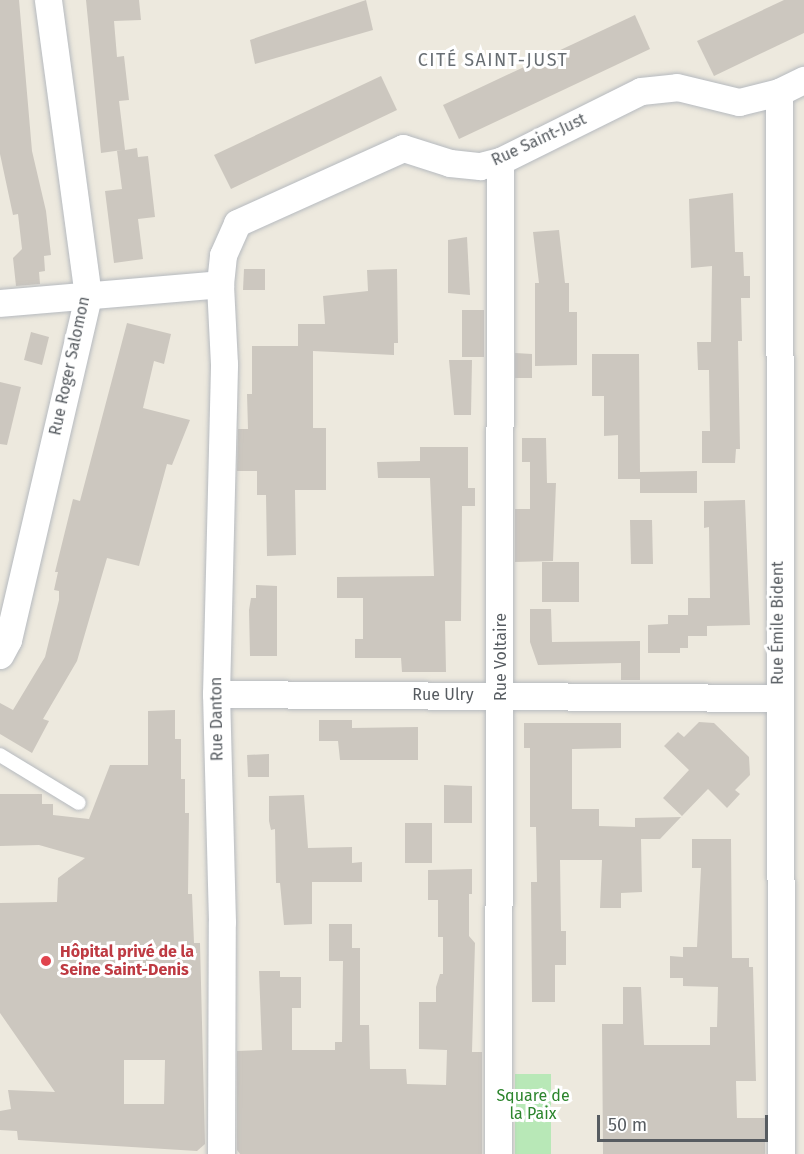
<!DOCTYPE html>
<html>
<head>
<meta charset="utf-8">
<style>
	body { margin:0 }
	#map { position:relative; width:804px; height:1154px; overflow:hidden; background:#ede9de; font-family:"Fira Sans",sans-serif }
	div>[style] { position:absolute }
	.green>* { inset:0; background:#b8e8b7 }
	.building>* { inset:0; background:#ccc7bf }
	.roads { filter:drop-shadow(0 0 2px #b6babf) drop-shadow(0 0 2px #b6babf) }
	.lane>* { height:14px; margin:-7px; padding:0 7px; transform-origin:7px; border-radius:7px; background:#fff }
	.street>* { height:27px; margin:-13.5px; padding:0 13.5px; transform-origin:13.5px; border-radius:13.5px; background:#fff }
	.dots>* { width:16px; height:16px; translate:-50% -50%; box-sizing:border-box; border:3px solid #fff; border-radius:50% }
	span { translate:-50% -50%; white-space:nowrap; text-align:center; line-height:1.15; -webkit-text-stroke:6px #fff; paint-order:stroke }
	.street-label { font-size:16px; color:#575c61 }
	.health-label { font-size:16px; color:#be3a42; font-weight:700 }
	.left { translate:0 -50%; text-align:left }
	.park-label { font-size:16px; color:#2c852d }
	.neighbourhood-label { font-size:18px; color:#686e73; letter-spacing:1.5px }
	.scale { position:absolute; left:597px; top:1115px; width:171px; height:27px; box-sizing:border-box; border:3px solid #575c61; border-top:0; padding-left:8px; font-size:18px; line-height:21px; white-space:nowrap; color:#575c61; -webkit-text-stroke:4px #fff; paint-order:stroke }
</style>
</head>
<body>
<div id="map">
	<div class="green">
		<div style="clip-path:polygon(515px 1074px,551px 1074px,551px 1154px,515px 1154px)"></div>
	</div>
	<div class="building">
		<div style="clip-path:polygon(0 0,19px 0,32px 151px,46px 211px,51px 255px,44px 256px,45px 271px,39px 272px,40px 284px,16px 286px,13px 258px,22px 249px,18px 214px,13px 215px,0 154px)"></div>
		<div style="clip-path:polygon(86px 0,139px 0,141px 20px,114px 21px,117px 57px,124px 56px,129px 100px,119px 101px,125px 150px,137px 148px,138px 157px,148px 156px,155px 217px,138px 219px,143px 259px,114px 263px,105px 191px,122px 189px,117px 151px,122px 150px,101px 153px)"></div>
		<div style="clip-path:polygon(366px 0,373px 30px,255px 64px,250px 40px)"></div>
		<div style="clip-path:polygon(784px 0,804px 0,804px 33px,714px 76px,697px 41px)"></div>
		<div style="clip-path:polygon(635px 15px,650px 49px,459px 139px,443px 105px)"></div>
		<div style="clip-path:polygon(381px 76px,397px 110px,231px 189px,214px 155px)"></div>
		<div style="clip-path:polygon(733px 193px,735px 252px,743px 252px,744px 276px,750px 276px,750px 298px,741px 298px,742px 341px,738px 341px,740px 449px,736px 449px,735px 463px,702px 463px,702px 431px,710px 431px,709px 370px,698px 370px,697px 342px,711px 342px,712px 266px,691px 268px,689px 199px)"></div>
		<div style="clip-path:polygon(559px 230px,565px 283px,569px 283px,569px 312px,577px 312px,577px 365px,535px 366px,535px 283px,539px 283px,533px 232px)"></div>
		<div style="clip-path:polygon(467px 237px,470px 295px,448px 293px,448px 240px)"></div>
		<div style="clip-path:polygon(244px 269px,265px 269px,265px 290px,243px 290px)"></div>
		<div style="clip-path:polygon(397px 269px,398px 343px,394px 343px,394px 355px,313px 351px,313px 428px,326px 428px,326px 490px,295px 490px,296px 555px,267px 556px,266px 495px,257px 495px,257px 471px,237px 471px,238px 429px,248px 429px,247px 394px,252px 394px,252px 346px,298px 346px,298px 324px,325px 324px,323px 296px,368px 291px,367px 270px)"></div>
		<div style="clip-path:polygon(462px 310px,484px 310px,484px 357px,462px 357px)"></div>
		<div style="clip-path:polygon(127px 323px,171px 334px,164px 364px,154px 361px,143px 408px,190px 420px,172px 465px,167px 464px,139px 566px,107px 558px,77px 661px,43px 719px,49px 721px,32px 753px,0 734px,0 703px,13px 710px,45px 657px,59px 600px,59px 591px,54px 590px,58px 572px,55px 572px,73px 499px,80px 501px)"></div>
		<div style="clip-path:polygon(31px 332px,49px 337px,42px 365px,24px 360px)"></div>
		<div style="clip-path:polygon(515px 353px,532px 354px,532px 378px,515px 378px)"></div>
		<div style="clip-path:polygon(592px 354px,639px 354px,640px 472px,697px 471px,697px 493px,640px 493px,640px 479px,618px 479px,618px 435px,604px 436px,604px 396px,592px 396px)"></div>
		<div style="clip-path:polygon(449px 360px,472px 360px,471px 415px,454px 415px)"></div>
		<div style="clip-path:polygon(0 382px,21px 387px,7px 445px,0 444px)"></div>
		<div style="clip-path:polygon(522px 438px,546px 438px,547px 483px,556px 483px,553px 561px,515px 562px,515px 509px,530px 509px,530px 462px,522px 462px)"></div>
		<div style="clip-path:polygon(420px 447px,468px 447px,468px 488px,475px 488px,475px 506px,462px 506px,461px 621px,445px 621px,446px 672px,402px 672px,401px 658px,355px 658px,355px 639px,363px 639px,363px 598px,337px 598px,337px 577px,434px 576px,430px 478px,378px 478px,377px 462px,420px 461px)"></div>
		<div style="clip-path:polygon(745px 500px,750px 625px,707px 626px,707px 636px,688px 636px,688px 648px,680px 648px,680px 653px,648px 653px,648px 625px,668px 624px,668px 615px,688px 615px,688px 598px,710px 598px,709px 527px,704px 528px,704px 501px)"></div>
		<div style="clip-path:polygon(630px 520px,652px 520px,653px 564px,631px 564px)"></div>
		<div style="clip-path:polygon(542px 562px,579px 562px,579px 602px,542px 602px)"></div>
		<div style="clip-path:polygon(256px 585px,277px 586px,277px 656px,250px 656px,249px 610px,251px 598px,256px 598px)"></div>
		<div style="clip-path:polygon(530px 609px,551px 609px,552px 642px,640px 641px,640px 680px,621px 680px,621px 663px,538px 665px,530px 642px)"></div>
		<div style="clip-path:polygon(evenodd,175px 710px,175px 739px,181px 739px,181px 779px,185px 779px,185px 813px,189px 813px,188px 894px,192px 894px,194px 943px,200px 943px,205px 1144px,197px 1151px,18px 1140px,17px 1131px,0 1130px,0 1111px,11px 1109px,8px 1090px,55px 1092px,0 1013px,0 903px,57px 902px,58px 878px,85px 858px,39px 845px,0 846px,0 794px,42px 794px,42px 804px,53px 804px,53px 815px,89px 819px,110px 765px,148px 765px,148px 711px,175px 710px,124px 1060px,165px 1060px,164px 1104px,124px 1104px,124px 1060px)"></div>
		<div style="clip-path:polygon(319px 720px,352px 720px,352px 728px,418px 727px,418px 760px,340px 760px,338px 741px,319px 741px)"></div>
		<div style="clip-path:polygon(699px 722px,714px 723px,749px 757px,750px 775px,735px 790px,740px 794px,727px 808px,708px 789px,682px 816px,663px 798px,689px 770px,664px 746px,678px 732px,684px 737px)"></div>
		<div style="clip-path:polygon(524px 723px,621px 723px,621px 748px,572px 749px,572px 809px,599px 809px,599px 826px,635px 827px,635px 818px,681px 817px,660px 839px,641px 839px,642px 892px,621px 893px,621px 908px,600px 908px,602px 860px,560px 860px,561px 931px,566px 931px,566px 965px,555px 965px,555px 1002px,532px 1002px,531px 882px,537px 882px,536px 827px,530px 827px,530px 748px,524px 748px)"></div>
		<div style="clip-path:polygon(269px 754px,269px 777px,248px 777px,247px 755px)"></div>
		<div style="clip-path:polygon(444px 785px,472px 786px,472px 823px,444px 823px)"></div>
		<div style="clip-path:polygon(304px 795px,308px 848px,352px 847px,352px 863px,362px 862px,362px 882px,312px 882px,312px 924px,284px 925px,280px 883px,276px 883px,275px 829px,271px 830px,269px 821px,269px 796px)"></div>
		<div style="clip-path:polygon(405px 823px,432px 823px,432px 863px,405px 863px)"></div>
		<div style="clip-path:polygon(692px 839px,731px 839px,732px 958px,749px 958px,749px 967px,753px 967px,756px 1081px,736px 1081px,737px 1118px,765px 1118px,765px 1154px,603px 1154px,602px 1024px,623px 1024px,623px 987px,641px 987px,644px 1045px,710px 1045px,710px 1027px,717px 1027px,718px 987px,683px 986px,683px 978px,670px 978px,670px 956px,683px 957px,683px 947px,697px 947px,701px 868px,692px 868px)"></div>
		<div style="clip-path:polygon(472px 869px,472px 894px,469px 894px,469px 936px,475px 943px,472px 1052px,482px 1052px,482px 1154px,240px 1154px,237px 1150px,237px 1051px,262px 1050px,259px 971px,280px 971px,280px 977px,301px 977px,301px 1008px,292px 1008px,292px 1050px,335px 1050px,335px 1042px,342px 1042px,343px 961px,329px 961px,329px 924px,352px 924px,352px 948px,360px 948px,360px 1025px,369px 1025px,370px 1069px,406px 1069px,407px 1084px,446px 1085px,447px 1050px,419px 1049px,419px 1002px,436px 1002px,436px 987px,440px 974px,443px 974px,443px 937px,438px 937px,438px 900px,428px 900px,428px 870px)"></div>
	</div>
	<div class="roads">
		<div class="lane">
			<div style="left:0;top:755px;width:92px;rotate:31.3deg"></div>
		</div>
		<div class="street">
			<div style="left:779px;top:92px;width:1062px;rotate:89.89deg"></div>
			<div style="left:0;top:303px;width:221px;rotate:-4.9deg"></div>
			<div style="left:0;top:655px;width:17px;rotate:-62deg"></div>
			<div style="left:8px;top:640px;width:353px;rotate:-76.9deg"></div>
			<div style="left:88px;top:296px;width:299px;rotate:-97.7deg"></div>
			<div style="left:216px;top:694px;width:562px;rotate:0.41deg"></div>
			<div style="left:221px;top:1154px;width:232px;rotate:-89.8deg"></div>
			<div style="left:222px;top:922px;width:228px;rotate:-91.5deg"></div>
			<div style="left:216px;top:694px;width:330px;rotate:-88.6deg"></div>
			<div style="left:224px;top:364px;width:80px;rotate:-92.9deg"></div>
			<div style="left:220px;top:284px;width:29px;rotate:-84deg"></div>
			<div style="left:223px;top:255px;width:35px;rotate:-66deg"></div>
			<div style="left:237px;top:223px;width:182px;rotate:-24.3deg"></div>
			<div style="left:403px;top:148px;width:49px;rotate:17.7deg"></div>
			<div style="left:450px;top:163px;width:30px;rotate:6deg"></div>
			<div style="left:480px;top:166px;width:21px;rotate:-14deg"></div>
			<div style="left:500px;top:161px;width:157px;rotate:-26.4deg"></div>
			<div style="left:641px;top:91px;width:36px;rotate:-6deg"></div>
			<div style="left:677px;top:87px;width:64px;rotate:13.6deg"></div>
			<div style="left:739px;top:102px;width:41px;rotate:-14deg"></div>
			<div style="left:779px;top:92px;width:28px;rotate:-26deg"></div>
			<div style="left:498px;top:1154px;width:993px;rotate:-89.88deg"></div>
		</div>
	</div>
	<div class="dots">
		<div style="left:46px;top:961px;background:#e0444e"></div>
	</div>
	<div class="street-label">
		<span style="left:539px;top:140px;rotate:-25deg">Rue Saint-Just</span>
		<span style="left:70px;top:366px;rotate:-78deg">Rue Roger Salomon</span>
		<span style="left:778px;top:623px;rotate:-90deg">Rue Émile Bident</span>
		<span style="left:501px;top:657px;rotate:-90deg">Rue Voltaire</span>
		<span style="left:443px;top:695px">Rue Ulry</span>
		<span style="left:217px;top:719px;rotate:-91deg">Rue Danton</span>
	</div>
	<div class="health-label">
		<span class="left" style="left:60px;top:961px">Hôpital privé de la<br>Seine Saint-Denis</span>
	</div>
	<div class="park-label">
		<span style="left:533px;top:1105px">Square de<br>la Paix</span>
	</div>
	<div class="neighbourhood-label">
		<span style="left:493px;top:60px">CITÉ SAINT-JUST</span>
	</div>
	<div class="scale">50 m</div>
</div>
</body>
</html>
